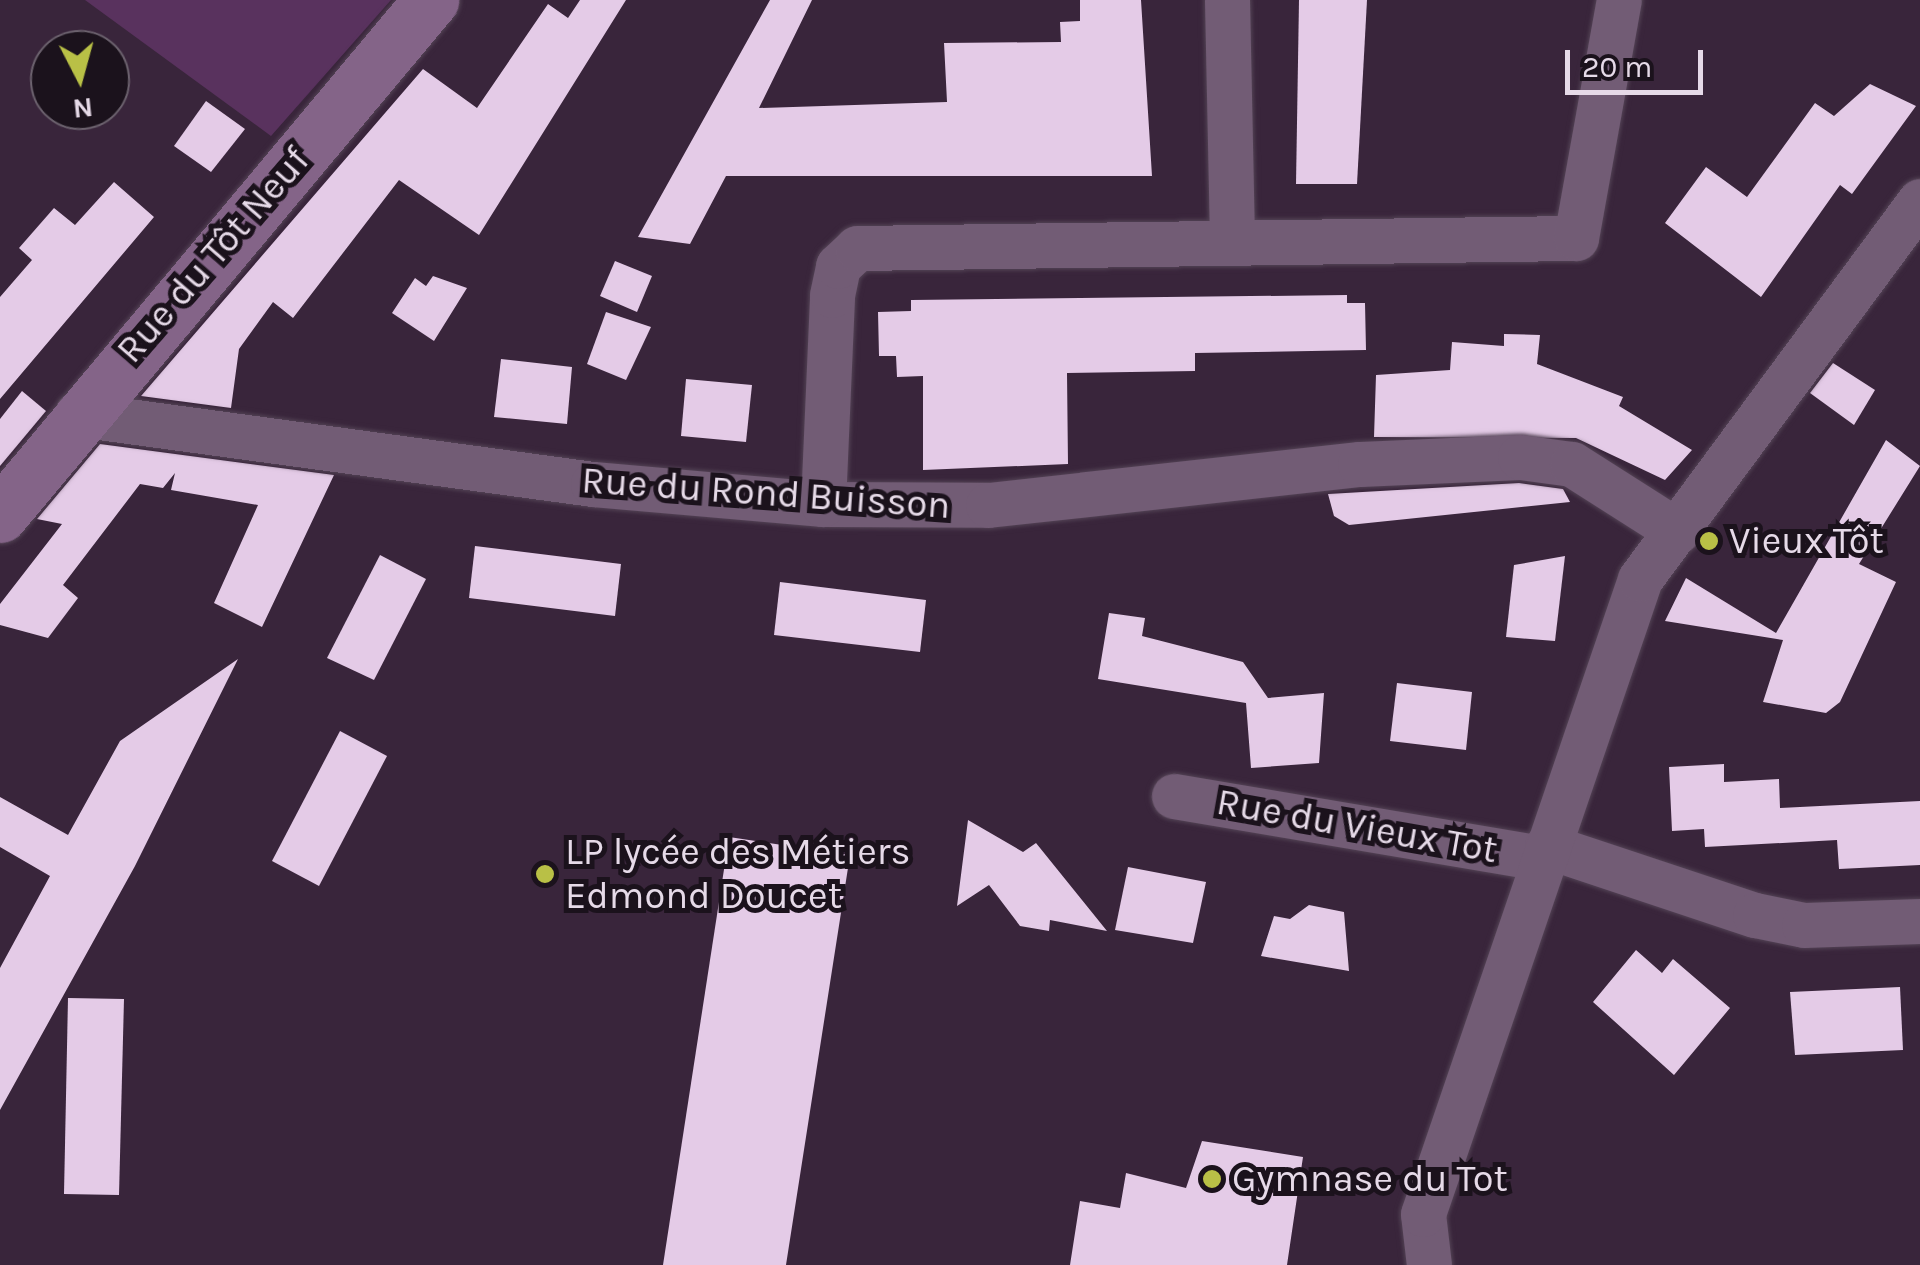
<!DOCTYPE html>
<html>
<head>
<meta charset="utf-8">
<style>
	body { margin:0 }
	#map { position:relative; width:1920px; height:1265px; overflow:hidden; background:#39253b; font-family:Karla,sans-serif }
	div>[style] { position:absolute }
	.green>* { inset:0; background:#59325e }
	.building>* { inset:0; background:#e4cbe7 }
	.roads { filter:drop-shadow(0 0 2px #534355) drop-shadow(0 0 2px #534355) }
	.street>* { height:45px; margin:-22.5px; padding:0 22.5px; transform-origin:22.5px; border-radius:22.5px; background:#725c75 }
	.secondary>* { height:55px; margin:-27.5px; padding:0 27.5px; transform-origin:27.5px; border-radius:27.5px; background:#846488 }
	.dots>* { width:28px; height:28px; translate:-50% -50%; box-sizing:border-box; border:5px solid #1b121c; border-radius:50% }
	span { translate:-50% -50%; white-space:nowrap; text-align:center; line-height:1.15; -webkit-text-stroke:10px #1b121c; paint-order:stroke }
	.street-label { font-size:38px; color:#e6dae8 }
	.poi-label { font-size:38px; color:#e6dae8 }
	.left { translate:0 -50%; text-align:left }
	.north { position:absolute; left:30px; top:30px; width:100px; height:100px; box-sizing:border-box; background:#1b121c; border:2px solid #6c626e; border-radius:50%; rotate:174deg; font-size:28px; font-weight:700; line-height:40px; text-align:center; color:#e6dae8 }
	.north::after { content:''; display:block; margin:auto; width:35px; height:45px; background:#b9c046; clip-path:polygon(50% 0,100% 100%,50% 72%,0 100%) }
	.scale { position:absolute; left:1565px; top:50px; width:138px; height:45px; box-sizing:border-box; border:5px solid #e6dae8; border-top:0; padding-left:12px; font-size:30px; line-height:35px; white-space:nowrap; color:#e6dae8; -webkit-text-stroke:8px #1b121c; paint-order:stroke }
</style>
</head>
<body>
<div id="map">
	<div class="green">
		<div style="clip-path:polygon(85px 0,391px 0,271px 136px)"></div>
	</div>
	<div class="building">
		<div style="clip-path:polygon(580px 0,626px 0,479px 235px,399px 180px,293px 318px,273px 302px,239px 349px,231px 408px,141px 396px,423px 69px,477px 108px,548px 4px,568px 18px)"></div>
		<div style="clip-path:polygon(770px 0,812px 0,759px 108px,947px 102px,944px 43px,1061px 42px,1060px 22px,1080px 21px,1080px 0,1141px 0,1152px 176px,726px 176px,690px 244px,638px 237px)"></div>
		<div style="clip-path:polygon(1299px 0,1367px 0,1357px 184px,1296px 184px)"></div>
		<div style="clip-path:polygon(1870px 84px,1916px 106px,1852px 194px,1840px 185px,1761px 297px,1665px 223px,1706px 167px,1747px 197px,1815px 103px,1834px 116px)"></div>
		<div style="clip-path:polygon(206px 101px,245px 129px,211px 172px,174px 146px)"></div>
		<div style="clip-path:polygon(114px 182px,154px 217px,0 399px,0 297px,32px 260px,19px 248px,54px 208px,75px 225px)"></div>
		<div style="clip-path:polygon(615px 261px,652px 276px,637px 312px,600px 296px)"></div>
		<div style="clip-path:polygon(433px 276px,467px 288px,434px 341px,392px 313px,415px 278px,426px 286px)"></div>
		<div style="clip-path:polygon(1347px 295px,1347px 303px,1365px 303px,1366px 350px,1195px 353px,1195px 371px,1067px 373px,1068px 464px,923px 470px,923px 376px,897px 377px,896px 356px,879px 356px,878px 312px,911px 311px,911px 300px)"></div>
		<div style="clip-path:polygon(606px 312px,651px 327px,626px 380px,587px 364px)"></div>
		<div style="clip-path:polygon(1504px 334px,1540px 335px,1537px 364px,1623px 397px,1619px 406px,1692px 450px,1665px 480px,1576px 438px,1374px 437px,1376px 375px,1450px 370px,1452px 342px,1504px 346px)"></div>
		<div style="clip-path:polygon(501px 359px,572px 367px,567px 424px,494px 417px)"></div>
		<div style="clip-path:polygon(1833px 363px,1875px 390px,1854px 425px,1810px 393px)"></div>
		<div style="clip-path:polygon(686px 379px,752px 385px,746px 442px,681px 436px)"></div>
		<div style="clip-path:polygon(22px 391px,46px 411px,0 466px,0 419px)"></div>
		<div style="clip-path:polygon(1886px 440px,1920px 466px,1859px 564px,1896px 582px,1840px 702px,1826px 713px,1763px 702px,1783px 640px,1665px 621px,1686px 578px,1776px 633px)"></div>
		<div style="clip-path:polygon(100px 444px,334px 475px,262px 627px,214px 603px,258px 505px,171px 490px,175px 473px,163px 488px,140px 484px,63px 585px,78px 598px,48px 638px,0 625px,0 604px,62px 524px,37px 519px)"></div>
		<div style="clip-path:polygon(1519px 483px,1563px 489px,1570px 502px,1349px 525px,1334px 516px,1328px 494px)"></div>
		<div style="clip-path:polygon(475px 546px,621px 564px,615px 616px,469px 598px)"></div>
		<div style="clip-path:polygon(380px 555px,426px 579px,374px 680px,327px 658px)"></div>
		<div style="clip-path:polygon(1565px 556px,1555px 641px,1506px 637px,1514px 565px)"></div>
		<div style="clip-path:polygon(780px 582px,926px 600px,920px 652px,774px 635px)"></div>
		<div style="clip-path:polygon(1109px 613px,1145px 618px,1142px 636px,1243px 662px,1268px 698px,1324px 693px,1319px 763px,1251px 768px,1246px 703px,1098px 679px)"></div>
		<div style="clip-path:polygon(238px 659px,135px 866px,0 1110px,0 968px,50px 876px,0 847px,0 797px,68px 835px,120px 741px)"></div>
		<div style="clip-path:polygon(1397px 683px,1472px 692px,1466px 750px,1390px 741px)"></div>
		<div style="clip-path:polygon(340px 731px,387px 756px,319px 886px,272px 861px)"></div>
		<div style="clip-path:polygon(1724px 764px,1724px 782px,1779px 779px,1780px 808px,1920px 801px,1920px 865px,1839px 869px,1837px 840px,1705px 847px,1704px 829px,1672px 831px,1669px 767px)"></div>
		<div style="clip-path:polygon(968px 820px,1023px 852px,1036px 843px,1107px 931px,1050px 920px,1049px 931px,1020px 926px,989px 885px,957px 906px)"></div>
		<div style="clip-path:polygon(729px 837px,850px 855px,786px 1265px,663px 1265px)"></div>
		<div style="clip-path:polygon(1128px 867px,1206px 882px,1193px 943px,1115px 930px)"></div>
		<div style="clip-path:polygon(1309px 905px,1344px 912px,1349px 971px,1261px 956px,1274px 916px,1290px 919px)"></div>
		<div style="clip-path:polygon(1636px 950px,1662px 973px,1673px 959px,1730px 1008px,1674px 1075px,1593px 1002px)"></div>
		<div style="clip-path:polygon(1900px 987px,1903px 1050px,1795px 1055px,1790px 992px)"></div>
		<div style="clip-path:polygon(68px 998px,124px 999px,119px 1195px,64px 1194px)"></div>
		<div style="clip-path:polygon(1202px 1141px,1303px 1157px,1287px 1265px,1070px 1265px,1080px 1201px,1120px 1208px,1126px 1173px,1186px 1188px)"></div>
	</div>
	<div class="roads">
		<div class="street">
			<div style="left:1227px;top:0;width:237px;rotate:88.8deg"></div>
			<div style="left:77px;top:414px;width:521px;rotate:7.73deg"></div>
			<div style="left:593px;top:484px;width:231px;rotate:5deg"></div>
			<div style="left:823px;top:504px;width:165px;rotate:0.3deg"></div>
			<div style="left:988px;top:505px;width:374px;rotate:-6.3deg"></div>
			<div style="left:1360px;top:464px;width:160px;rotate:-2.5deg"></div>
			<div style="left:1520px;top:457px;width:52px;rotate:7.7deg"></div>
			<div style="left:1572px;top:464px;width:125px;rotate:32.5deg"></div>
			<div style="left:823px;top:504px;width:209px;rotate:-87.5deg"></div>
			<div style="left:832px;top:295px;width:30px;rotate:-78deg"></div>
			<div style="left:838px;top:266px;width:26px;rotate:-43deg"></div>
			<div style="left:857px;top:248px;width:719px;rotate:-0.8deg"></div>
			<div style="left:1576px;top:238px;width:242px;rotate:-79.8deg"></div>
			<div style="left:1174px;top:796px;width:372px;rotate:9.6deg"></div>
			<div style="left:1547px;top:846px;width:219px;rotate:18.4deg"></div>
			<div style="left:1755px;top:915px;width:50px;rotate:11.5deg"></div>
			<div style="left:1804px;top:925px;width:116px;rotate:-2deg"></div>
			<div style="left:1429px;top:1265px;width:51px;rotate:-96.7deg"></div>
			<div style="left:1423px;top:1214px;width:671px;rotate:-71.13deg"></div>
			<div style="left:1640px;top:579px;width:470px;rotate:-53.5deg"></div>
		</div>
		<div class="secondary">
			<div style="left:0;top:515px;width:672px;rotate:-50.07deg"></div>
		</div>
	</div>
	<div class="dots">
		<div style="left:1709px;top:541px;background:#b9c046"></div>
		<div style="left:545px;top:874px;background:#b9c046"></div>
		<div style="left:1212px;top:1179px;background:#b9c046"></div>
	</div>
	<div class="street-label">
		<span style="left:213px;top:255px;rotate:-49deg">Rue du Tôt Neuf</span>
		<span style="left:766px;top:493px;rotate:4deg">Rue du Rond Buisson</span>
		<span style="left:1357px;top:826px;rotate:10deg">Rue du Vieux Tot</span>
	</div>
	<div class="poi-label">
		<span class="left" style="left:1729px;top:541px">Vieux Tôt</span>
		<span class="left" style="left:565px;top:874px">LP lycée des Métiers<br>Edmond Doucet</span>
		<span class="left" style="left:1232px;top:1179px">Gymnase du Tot</span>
	</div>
	<div class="north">N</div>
	<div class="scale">20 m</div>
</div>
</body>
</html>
